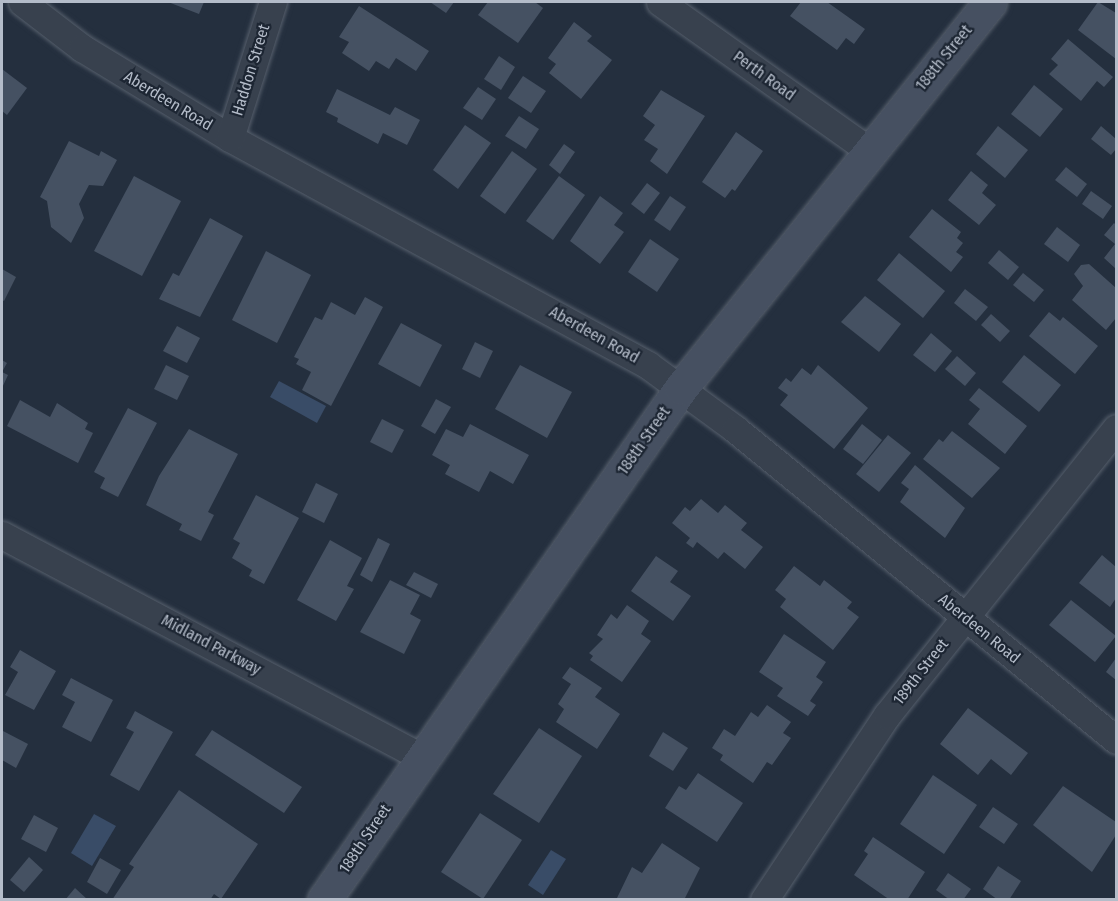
<!DOCTYPE html>
<html>
<head>
<meta charset="utf-8">
<style>
	body { margin:0 }
	#map { position:relative; width:1118px; height:901px; overflow:hidden; background:#242f3e; font-family:"Fira Sans Condensed",sans-serif }
	div>[style] { position:absolute }
	.water>* { inset:0; background:#394c67 }
	.building>* { inset:0; background:#455162 }
	.roads { filter:drop-shadow(0 0 2px #565f6c) drop-shadow(0 0 2px #565f6c) }
	.street>* { height:27px; margin:-13.5px; padding:0 13.5px; transform-origin:13.5px; border-radius:13.5px; background:#38414e }
	.secondary>* { height:33px; margin:-16.5px; padding:0 16.5px; transform-origin:16.5px; border-radius:16.5px; background:#465061 }
	span { translate:-50% -50%; white-space:nowrap; text-align:center; line-height:1.15; -webkit-text-stroke:4.5px #1d2633; paint-order:stroke }
	.street-label { font-size:16px; color:#b4bcc9 }
	.frame { position:absolute; inset:0; border:3px solid #b4bcc9; pointer-events:none }
</style>
</head>
<body>
<div id="map">
	<div class="water">
		<div style="clip-path:polygon(279px 381px,326px 406px,317px 423px,270px 397px)"></div>
		<div style="clip-path:polygon(94px 814px,116px 826px,92px 866px,71px 853px)"></div>
		<div style="clip-path:polygon(551px 850px,566px 859px,543px 895px,528px 885px)"></div>
	</div>
	<div class="building">
		<div style="clip-path:polygon(168px 2px,204px 2px,199px 14px)"></div>
		<div style="clip-path:polygon(430px 2px,454px 2px,446px 13px)"></div>
		<div style="clip-path:polygon(488px 2px,535px 2px,543px 8px,518px 43px,478px 15px)"></div>
		<div style="clip-path:polygon(801px 2px,827px 2px,865px 29px,854px 44px,846px 38px,837px 50px,790px 16px)"></div>
		<div style="clip-path:polygon(1098px 2px,1116px 13px,1116px 59px,1078px 30px)"></div>
		<div style="clip-path:polygon(359px 6px,429px 51px,416px 71px,396px 58px,389px 69px,376px 61px,369px 71px,342px 53px,349px 42px,339px 37px)"></div>
		<div style="clip-path:polygon(574px 22px,592px 36px,587px 41px,612px 60px,581px 99px,549px 73px,556px 64px,548px 58px)"></div>
		<div style="clip-path:polygon(1068px 39px,1113px 77px,1104px 87px,1097px 81px,1081px 101px,1049px 74px,1058px 65px,1051px 59px)"></div>
		<div style="clip-path:polygon(499px 56px,515px 67px,501px 90px,484px 79px)"></div>
		<div style="clip-path:polygon(2px 69px,27px 88px,7px 115px,2px 111px)"></div>
		<div style="clip-path:polygon(523px 76px,546px 91px,531px 113px,508px 98px)"></div>
		<div style="clip-path:polygon(1034px 85px,1063px 109px,1040px 137px,1011px 114px)"></div>
		<div style="clip-path:polygon(478px 87px,496px 99px,482px 120px,463px 108px)"></div>
		<div style="clip-path:polygon(337px 89px,390px 115px,395px 107px,420px 120px,407px 145px,383px 133px,378px 144px,337px 122px,338px 118px,326px 112px)"></div>
		<div style="clip-path:polygon(661px 90px,705px 116px,667px 174px,650px 161px,658px 149px,644px 140px,655px 125px,643px 116px)"></div>
		<div style="clip-path:polygon(519px 116px,539px 129px,526px 149px,505px 136px)"></div>
		<div style="clip-path:polygon(465px 125px,491px 143px,458px 189px,433px 170px)"></div>
		<div style="clip-path:polygon(998px 126px,1028px 150px,1005px 178px,976px 154px)"></div>
		<div style="clip-path:polygon(1101px 126px,1116px 139px,1116px 149px,1111px 155px,1091px 139px)"></div>
		<div style="clip-path:polygon(736px 132px,763px 151px,735px 191px,732px 189px,725px 198px,702px 182px)"></div>
		<div style="clip-path:polygon(69px 141px,99px 156px,101px 151px,117px 160px,103px 186px,89px 185px,79px 204px,84px 218px,71px 243px,51px 227px,47px 201px,40px 197px)"></div>
		<div style="clip-path:polygon(564px 144px,575px 152px,560px 174px,549px 165px)"></div>
		<div style="clip-path:polygon(512px 151px,537px 169px,505px 214px,480px 196px)"></div>
		<div style="clip-path:polygon(1066px 167px,1087px 184px,1077px 197px,1055px 180px)"></div>
		<div style="clip-path:polygon(971px 171px,988px 185px,982px 193px,996px 205px,979px 225px,948px 200px)"></div>
		<div style="clip-path:polygon(134px 176px,181px 201px,142px 276px,94px 251px)"></div>
		<div style="clip-path:polygon(559px 176px,585px 195px,553px 240px,526px 221px)"></div>
		<div style="clip-path:polygon(647px 183px,660px 193px,644px 214px,631px 204px)"></div>
		<div style="clip-path:polygon(1091px 191px,1112px 206px,1103px 219px,1082px 204px)"></div>
		<div style="clip-path:polygon(600px 196px,623px 213px,614px 225px,624px 232px,600px 264px,570px 241px)"></div>
		<div style="clip-path:polygon(670px 196px,686px 207px,670px 231px,654px 220px)"></div>
		<div style="clip-path:polygon(932px 209px,961px 232px,957px 238px,963px 243px,956px 252px,963px 257px,951px 272px,909px 237px)"></div>
		<div style="clip-path:polygon(210px 218px,243px 236px,200px 317px,159px 299px,173px 273px,179px 276px)"></div>
		<div style="clip-path:polygon(1114px 223px,1116px 225px,1116px 269px,1104px 258px,1115px 244px,1104px 235px)"></div>
		<div style="clip-path:polygon(1057px 227px,1080px 245px,1068px 262px,1044px 244px)"></div>
		<div style="clip-path:polygon(650px 239px,679px 259px,657px 292px,628px 272px)"></div>
		<div style="clip-path:polygon(999px 250px,1019px 267px,1008px 280px,988px 263px)"></div>
		<div style="clip-path:polygon(266px 251px,311px 275px,277px 343px,232px 320px)"></div>
		<div style="clip-path:polygon(899px 253px,945px 291px,923px 318px,877px 280px)"></div>
		<div style="clip-path:polygon(1089px 264px,1116px 288px,1116px 318px,1106px 330px,1072px 300px,1083px 286px,1074px 274px,1081px 265px)"></div>
		<div style="clip-path:polygon(2px 269px,16px 277px,4px 301px,2px 300px)"></div>
		<div style="clip-path:polygon(1023px 273px,1044px 290px,1034px 302px,1013px 285px)"></div>
		<div style="clip-path:polygon(965px 289px,988px 307px,976px 321px,954px 303px)"></div>
		<div style="clip-path:polygon(865px 296px,901px 324px,879px 352px,841px 322px)"></div>
		<div style="clip-path:polygon(365px 297px,383px 307px,331px 406px,302px 390px,311px 372px,296px 364px,299px 359px,294px 357px,315px 317px,322px 320px,331px 302px,355px 315px)"></div>
		<div style="clip-path:polygon(1049px 312px,1060px 321px,1063px 317px,1098px 346px,1075px 374px,1029px 336px)"></div>
		<div style="clip-path:polygon(991px 314px,1010px 331px,1000px 342px,981px 325px)"></div>
		<div style="clip-path:polygon(401px 323px,442px 345px,420px 387px,378px 364px)"></div>
		<div style="clip-path:polygon(177px 326px,200px 338px,187px 363px,163px 351px)"></div>
		<div style="clip-path:polygon(931px 333px,952px 351px,935px 372px,913px 355px)"></div>
		<div style="clip-path:polygon(475px 342px,493px 351px,480px 378px,462px 369px)"></div>
		<div style="clip-path:polygon(1024px 355px,1061px 385px,1039px 412px,1002px 382px)"></div>
		<div style="clip-path:polygon(957px 356px,976px 373px,965px 386px,945px 369px)"></div>
		<div style="clip-path:polygon(2px 360px,7px 363px,2px 372px,8px 375px,2px 388px)"></div>
		<div style="clip-path:polygon(166px 365px,189px 376px,177px 400px,154px 389px)"></div>
		<div style="clip-path:polygon(520px 365px,572px 392px,547px 438px,495px 409px)"></div>
		<div style="clip-path:polygon(818px 365px,868px 408px,834px 449px,780px 405px,788px 395px,778px 388px,786px 378px,791px 382px,802px 368px,811px 375px)"></div>
		<div style="clip-path:polygon(979px 388px,1027px 426px,1005px 454px,968px 424px,980px 409px,969px 400px)"></div>
		<div style="clip-path:polygon(436px 399px,451px 407px,435px 434px,421px 426px)"></div>
		<div style="clip-path:polygon(20px 400px,50px 417px,57px 403px,88px 423px,85px 429px,93px 433px,78px 463px,7px 426px)"></div>
		<div style="clip-path:polygon(128px 408px,157px 423px,118px 497px,100px 488px,105px 478px,94px 472px)"></div>
		<div style="clip-path:polygon(382px 419px,404px 430px,392px 453px,370px 442px)"></div>
		<div style="clip-path:polygon(470px 424px,529px 455px,513px 484px,490px 471px,479px 492px,445px 474px,450px 465px,432px 455px,446px 429px,463px 437px)"></div>
		<div style="clip-path:polygon(862px 424px,882px 440px,863px 464px,843px 449px)"></div>
		<div style="clip-path:polygon(189px 429px,238px 454px,208px 512px,214px 515px,201px 541px,179px 530px,182px 524px,146px 505px,159px 476px)"></div>
		<div style="clip-path:polygon(952px 431px,1000px 468px,972px 498px,923px 459px,939px 439px,943px 442px)"></div>
		<div style="clip-path:polygon(888px 435px,911px 453px,879px 492px,856px 474px)"></div>
		<div style="clip-path:polygon(915px 465px,965px 508px,945px 538px,900px 502px,909px 489px,901px 483px)"></div>
		<div style="clip-path:polygon(316px 483px,338px 494px,324px 523px,302px 512px)"></div>
		<div style="clip-path:polygon(256px 495px,299px 518px,264px 584px,249px 576px,252px 570px,232px 558px,240px 543px,233px 539px)"></div>
		<div style="clip-path:polygon(701px 499px,718px 513px,725px 505px,747px 523px,741px 530px,763px 547px,745px 569px,724px 552px,718px 559px,697px 542px,693px 548px,686px 543px,690px 538px,672px 523px,685px 507px,690px 511px)"></div>
		<div style="clip-path:polygon(378px 538px,390px 544px,372px 582px,360px 575px)"></div>
		<div style="clip-path:polygon(330px 540px,362px 558px,347px 586px,354px 589px,336px 621px,297px 600px)"></div>
		<div style="clip-path:polygon(1102px 555px,1116px 567px,1116px 598px,1110px 607px,1079px 583px)"></div>
		<div style="clip-path:polygon(656px 556px,678px 571px,670px 582px,691px 596px,673px 621px,631px 591px)"></div>
		<div style="clip-path:polygon(794px 566px,820px 586px,824px 580px,852px 602px,847px 608px,859px 617px,833px 650px,780px 607px,786px 599px,775px 590px)"></div>
		<div style="clip-path:polygon(414px 572px,438px 584px,431px 598px,406px 585px)"></div>
		<div style="clip-path:polygon(390px 580px,420px 595px,410px 614px,421px 620px,404px 654px,360px 632px)"></div>
		<div style="clip-path:polygon(1071px 600px,1116px 636px,1095px 662px,1049px 625px)"></div>
		<div style="clip-path:polygon(627px 605px,649px 621px,641px 634px,651px 641px,622px 682px,590px 660px,593px 656px,589px 653px,603px 639px,597px 635px,611px 614px,617px 619px)"></div>
		<div style="clip-path:polygon(784px 634px,826px 662px,816px 677px,823px 682px,810px 701px,816px 705px,808px 716px,777px 696px,783px 688px,759px 672px)"></div>
		<div style="clip-path:polygon(20px 650px,56px 671px,34px 710px,5px 695px,18px 672px,10px 667px)"></div>
		<div style="clip-path:polygon(1116px 658px,1116px 680px,1106px 672px)"></div>
		<div style="clip-path:polygon(570px 667px,602px 688px,595px 697px,620px 714px,597px 749px,556px 722px,564px 709px,558px 704px,571px 684px,562px 678px)"></div>
		<div style="clip-path:polygon(71px 678px,113px 700px,91px 742px,62px 727px,75px 702px,62px 695px)"></div>
		<div style="clip-path:polygon(767px 705px,791px 722px,783px 733px,791px 738px,772px 765px,767px 762px,753px 783px,720px 760px,723px 755px,712px 748px,724px 729px,735px 736px,751px 712px,758px 717px)"></div>
		<div style="clip-path:polygon(968px 708px,1028px 753px,1011px 775px,991px 759px,978px 775px,940px 744px)"></div>
		<div style="clip-path:polygon(135px 711px,173px 732px,139px 791px,110px 775px,134px 732px,126px 728px)"></div>
		<div style="clip-path:polygon(539px 728px,582px 756px,539px 823px,493px 794px)"></div>
		<div style="clip-path:polygon(212px 730px,302px 787px,284px 813px,195px 755px)"></div>
		<div style="clip-path:polygon(3px 731px,28px 744px,16px 768px,2px 760px)"></div>
		<div style="clip-path:polygon(663px 732px,688px 748px,673px 771px,649px 756px)"></div>
		<div style="clip-path:polygon(698px 773px,743px 803px,717px 842px,665px 808px,679px 786px,686px 790px)"></div>
		<div style="clip-path:polygon(933px 775px,977px 805px,944px 854px,900px 824px)"></div>
		<div style="clip-path:polygon(1063px 786px,1116px 822px,1116px 835px,1092px 872px,1033px 825px)"></div>
		<div style="clip-path:polygon(179px 790px,258px 844px,221px 899px,214px 894px,210px 900px,112px 900px,134px 867px,129px 864px)"></div>
		<div style="clip-path:polygon(993px 807px,1018px 824px,1004px 844px,979px 827px)"></div>
		<div style="clip-path:polygon(480px 813px,522px 840px,483px 899px,441px 872px)"></div>
		<div style="clip-path:polygon(34px 815px,58px 828px,46px 852px,21px 839px)"></div>
		<div style="clip-path:polygon(873px 837px,925px 872px,907px 900px,890px 900px,854px 875px,868px 854px,864px 851px)"></div>
		<div style="clip-path:polygon(662px 843px,700px 868px,684px 900px,617px 898px,632px 867px,642px 873px)"></div>
		<div style="clip-path:polygon(29px 857px,43px 870px,24px 892px,10px 880px)"></div>
		<div style="clip-path:polygon(100px 858px,121px 870px,107px 894px,87px 882px)"></div>
		<div style="clip-path:polygon(998px 866px,1021px 881px,1009px 900px,998px 900px,983px 889px)"></div>
		<div style="clip-path:polygon(948px 873px,971px 889px,963px 900px,950px 900px,936px 890px)"></div>
		<div style="clip-path:polygon(75px 888px,88px 900px,65px 900px)"></div>
	</div>
	<div class="roads">
		<div class="street">
			<div style="left:22px;top:2px;width:76px;rotate:37.5deg"></div>
			<div style="left:82px;top:48px;width:173px;rotate:31.3deg"></div>
			<div style="left:230px;top:138px;width:476px;rotate:28.5deg"></div>
			<div style="left:648px;top:365px;width:108px;rotate:36.3deg"></div>
			<div style="left:735px;top:429px;width:492px;rotate:39.2deg"></div>
			<div style="left:660px;top:2px;width:255px;rotate:35.4deg"></div>
			<div style="left:230px;top:138px;width:143px;rotate:-72.5deg"></div>
			<div style="left:2px;top:535px;width:474px;rotate:27.9deg"></div>
			<div style="left:764px;top:900px;width:222px;rotate:-56.4deg"></div>
			<div style="left:887px;top:715px;width:367px;rotate:-51.4deg"></div>
		</div>
		<div class="secondary">
			<div style="left:324px;top:900px;width:624px;rotate:-55.11deg"></div>
			<div style="left:681px;top:388px;width:494px;rotate:-51.3deg"></div>
		</div>
	</div>
	<div class="street-label">
		<span style="left:944px;top:58px;rotate:-51deg">188th Street</span>
		<span style="left:251px;top:70px;rotate:-73deg">Haddon Street</span>
		<span style="left:764px;top:76px;rotate:36deg">Perth Road</span>
		<span style="left:168px;top:101px;rotate:31deg">Aberdeen Road</span>
		<span style="left:594px;top:335px;rotate:29deg">Aberdeen Road</span>
		<span style="left:644px;top:441px;rotate:-55deg">188th Street</span>
		<span style="left:979px;top:629px;rotate:39deg">Aberdeen Road</span>
		<span style="left:211px;top:645px;rotate:28deg">Midland Parkway</span>
		<span style="left:921px;top:672px;rotate:-52deg">189th Street</span>
		<span style="left:365px;top:839px;rotate:-56deg">188th Street</span>
	</div>
	<div class="frame"></div>
</div>
</body>
</html>
